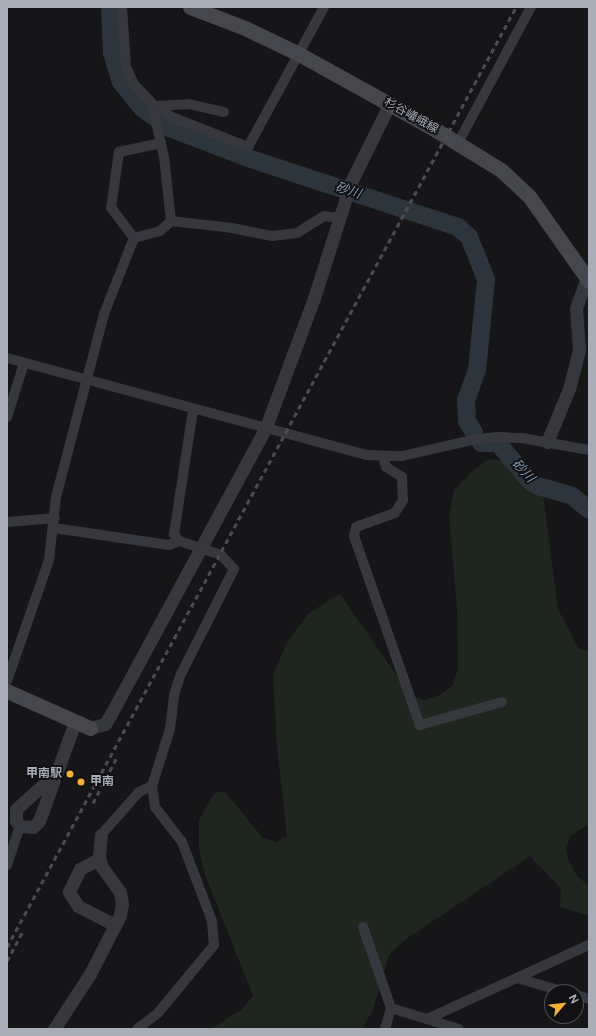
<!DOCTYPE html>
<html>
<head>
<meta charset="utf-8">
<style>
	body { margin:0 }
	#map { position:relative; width:596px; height:1036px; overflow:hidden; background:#161618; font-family:"Public Sans","Noto Sans JP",sans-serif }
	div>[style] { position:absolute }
	.green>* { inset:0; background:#1e261f }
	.river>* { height:18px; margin:-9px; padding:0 9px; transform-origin:9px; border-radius:9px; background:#2c353c }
	.minor>* { height:10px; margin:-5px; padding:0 5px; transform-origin:5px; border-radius:5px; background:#37383d }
	.tertiary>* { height:13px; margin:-6.5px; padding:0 6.5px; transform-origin:6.5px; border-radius:6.5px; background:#37383d }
	.secondary>* { height:15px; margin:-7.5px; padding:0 7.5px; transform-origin:7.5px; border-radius:7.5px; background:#45474d }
	.rail>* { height:3px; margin-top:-1.5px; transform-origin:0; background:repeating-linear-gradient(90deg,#4a4c52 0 5px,transparent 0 9px) }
	.dots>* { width:11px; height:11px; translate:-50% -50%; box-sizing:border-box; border:2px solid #111113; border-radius:50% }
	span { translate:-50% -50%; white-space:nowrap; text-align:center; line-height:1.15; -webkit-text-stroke:3.5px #111113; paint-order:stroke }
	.street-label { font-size:12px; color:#a8adb8 }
	.poi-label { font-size:12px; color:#a8adb8; font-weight:700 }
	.right { translate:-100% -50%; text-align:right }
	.left { translate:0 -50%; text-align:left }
	.water-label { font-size:13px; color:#7f9bb3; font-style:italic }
	.frame { position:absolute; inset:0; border:8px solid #a8adb8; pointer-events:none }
	.north { position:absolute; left:544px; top:984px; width:40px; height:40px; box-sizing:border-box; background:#111113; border:1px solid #4d4f55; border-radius:50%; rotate:62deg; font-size:11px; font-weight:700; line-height:16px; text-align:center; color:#a8adb8 }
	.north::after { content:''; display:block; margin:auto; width:14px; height:18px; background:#f2b134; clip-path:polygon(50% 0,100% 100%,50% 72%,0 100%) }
</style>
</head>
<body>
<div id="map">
	<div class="green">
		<div style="clip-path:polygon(489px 459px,516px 463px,535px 472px,542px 486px,558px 609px,579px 649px,589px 651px,589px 824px,570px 836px,566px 849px,568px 859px,577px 876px,589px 886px,589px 916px,560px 907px,561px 888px,530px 856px,406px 939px,389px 955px,373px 1010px,362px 1029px,211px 1029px,242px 1009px,253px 996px,204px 872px,199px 849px,199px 820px,210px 800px,217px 792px,225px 792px,263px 838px,276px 842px,287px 836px,277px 747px,273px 676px,286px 644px,307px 615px,329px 600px,340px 594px,411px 696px,424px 700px,440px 695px,453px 685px,458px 668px,457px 610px,449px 516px,454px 491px,470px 473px)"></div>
	</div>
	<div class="river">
		<div style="left:110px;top:7px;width:46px;rotate:87.5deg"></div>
		<div style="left:112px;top:53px;width:30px;rotate:73deg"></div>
		<div style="left:121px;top:82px;width:33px;rotate:51deg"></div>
		<div style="left:142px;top:108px;width:34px;rotate:36deg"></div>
		<div style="left:170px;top:128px;width:84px;rotate:21deg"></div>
		<div style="left:248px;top:158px;width:221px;rotate:18.2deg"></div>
		<div style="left:458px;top:227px;width:15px;rotate:42deg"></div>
		<div style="left:469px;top:237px;width:45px;rotate:68deg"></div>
		<div style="left:486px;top:279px;width:91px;rotate:95.6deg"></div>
		<div style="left:477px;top:370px;width:32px;rotate:110deg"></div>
		<div style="left:466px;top:400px;width:21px;rotate:87deg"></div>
		<div style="left:467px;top:421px;width:13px;rotate:58deg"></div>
		<div style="left:481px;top:443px;width:17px"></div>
		<div style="left:498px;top:443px;width:48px;rotate:50deg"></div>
		<div style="left:529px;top:480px;width:11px;rotate:34deg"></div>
		<div style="left:538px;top:486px;width:35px;rotate:16deg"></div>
		<div style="left:572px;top:496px;width:22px;rotate:39deg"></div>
	</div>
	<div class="minor">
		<div style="left:155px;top:106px;width:20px;rotate:33deg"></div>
		<div style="left:172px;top:117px;width:82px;rotate:21.5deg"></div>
		<div style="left:248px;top:147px;width:159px;rotate:-61.5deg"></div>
		<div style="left:155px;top:106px;width:34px;rotate:-3deg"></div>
		<div style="left:189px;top:104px;width:36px;rotate:13deg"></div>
		<div style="left:458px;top:143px;width:154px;rotate:-61.8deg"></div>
		<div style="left:171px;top:221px;width:61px;rotate:6.5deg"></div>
		<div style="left:232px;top:228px;width:41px;rotate:11.3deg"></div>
		<div style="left:272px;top:236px;width:25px;rotate:-7deg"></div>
		<div style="left:297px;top:233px;width:32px;rotate:-32deg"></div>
		<div style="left:324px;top:216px;width:15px;rotate:8deg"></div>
		<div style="left:134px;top:238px;width:38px;rotate:-127deg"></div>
		<div style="left:111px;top:208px;width:57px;rotate:-81.9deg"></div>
		<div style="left:119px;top:152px;width:43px;rotate:-12.1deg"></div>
		<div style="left:7px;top:358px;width:372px;rotate:15.1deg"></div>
		<div style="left:366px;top:455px;width:36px;rotate:2deg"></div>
		<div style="left:402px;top:456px;width:76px;rotate:-12.9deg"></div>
		<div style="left:476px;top:439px;width:24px;rotate:-5deg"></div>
		<div style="left:500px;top:437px;width:22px;rotate:3deg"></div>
		<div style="left:522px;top:438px;width:68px;rotate:10.2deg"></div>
		<div style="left:7px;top:417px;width:57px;rotate:-72.5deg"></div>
		<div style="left:383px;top:457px;width:10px;rotate:73deg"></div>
		<div style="left:386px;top:467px;width:19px;rotate:32deg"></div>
		<div style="left:402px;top:477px;width:23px;rotate:88deg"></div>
		<div style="left:403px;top:500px;width:15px;rotate:122deg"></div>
		<div style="left:395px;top:513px;width:41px;rotate:160.3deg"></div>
		<div style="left:356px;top:527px;width:9px;rotate:103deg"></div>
		<div style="left:354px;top:536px;width:200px;rotate:70.8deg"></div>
		<div style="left:420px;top:725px;width:85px;rotate:-15.7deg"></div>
		<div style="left:7px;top:522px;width:48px;rotate:-4.8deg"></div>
		<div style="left:54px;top:528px;width:116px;rotate:8.4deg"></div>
		<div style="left:169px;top:545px;width:11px;rotate:-22deg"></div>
		<div style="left:7px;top:681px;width:128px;rotate:-70.9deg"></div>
		<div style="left:49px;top:560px;width:63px;rotate:-83.7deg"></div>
		<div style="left:56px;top:497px;width:189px;rotate:-75.3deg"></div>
		<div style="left:104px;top:314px;width:82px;rotate:-68.5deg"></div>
		<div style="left:134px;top:238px;width:27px;rotate:-15deg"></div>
		<div style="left:160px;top:231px;width:15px;rotate:-42deg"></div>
		<div style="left:171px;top:221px;width:64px;rotate:-96.2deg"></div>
		<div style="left:164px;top:157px;width:50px;rotate:-102.7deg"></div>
		<div style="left:153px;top:108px;width:3px;rotate:-45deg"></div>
		<div style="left:155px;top:106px;width:30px;rotate:-134deg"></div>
		<div style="left:134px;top:84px;width:19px;rotate:-115deg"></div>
		<div style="left:126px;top:67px;width:60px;rotate:-93.8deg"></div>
		<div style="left:101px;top:835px;width:57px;rotate:-48.5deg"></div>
		<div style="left:139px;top:792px;width:14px;rotate:-25deg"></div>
		<div style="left:7px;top:865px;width:41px;rotate:-71.6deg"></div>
		<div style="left:363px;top:927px;width:86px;rotate:70.9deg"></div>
		<div style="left:391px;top:1008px;width:22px;rotate:106deg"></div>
		<div style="left:517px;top:978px;width:50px;rotate:16.3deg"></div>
		<div style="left:576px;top:995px;width:14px;rotate:17deg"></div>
		<div style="left:391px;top:1008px;width:71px;rotate:17.2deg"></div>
		<div style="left:427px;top:1019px;width:178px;rotate:-24.6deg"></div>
		<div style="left:137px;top:1029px;width:26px;rotate:-37deg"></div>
		<div style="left:158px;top:1013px;width:88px;rotate:-50.5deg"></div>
		<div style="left:214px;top:945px;width:24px;rotate:-95deg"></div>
		<div style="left:212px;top:921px;width:85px;rotate:-110.8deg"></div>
		<div style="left:182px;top:842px;width:44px;rotate:-127.6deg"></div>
		<div style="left:155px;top:807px;width:21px;rotate:-98deg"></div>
		<div style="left:152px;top:786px;width:60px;rotate:-72.5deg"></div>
		<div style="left:170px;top:729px;width:34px;rotate:-83deg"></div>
		<div style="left:174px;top:695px;width:22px;rotate:-72deg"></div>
		<div style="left:181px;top:674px;width:118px;rotate:-63.2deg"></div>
		<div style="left:234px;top:569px;width:19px;rotate:-133deg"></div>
		<div style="left:221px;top:555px;width:44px;rotate:-161.6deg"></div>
		<div style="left:179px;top:541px;width:9px;rotate:-126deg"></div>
		<div style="left:174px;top:534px;width:125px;rotate:-81.3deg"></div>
	</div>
	<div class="tertiary">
		<div style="left:547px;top:442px;width:57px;rotate:-67.5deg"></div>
		<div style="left:569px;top:389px;width:40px;rotate:-75.6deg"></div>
		<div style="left:579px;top:350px;width:42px;rotate:-94.1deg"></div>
		<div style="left:576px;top:308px;width:37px;rotate:-70deg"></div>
		<div style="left:90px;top:728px;width:16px;rotate:-15deg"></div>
		<div style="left:105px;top:724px;width:12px;rotate:-59deg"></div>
		<div style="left:111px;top:714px;width:326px;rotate:-61.6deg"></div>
		<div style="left:266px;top:427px;width:138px;rotate:-69.6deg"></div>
		<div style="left:314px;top:298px;width:122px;rotate:-72.3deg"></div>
		<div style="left:351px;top:182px;width:86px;rotate:-63.7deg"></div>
		<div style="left:55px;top:774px;width:52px;rotate:138.1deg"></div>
		<div style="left:16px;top:809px;width:12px;rotate:90deg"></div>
		<div style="left:16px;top:821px;width:6px;rotate:51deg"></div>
		<div style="left:20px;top:826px;width:13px;rotate:4deg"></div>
		<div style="left:33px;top:827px;width:8px;rotate:-45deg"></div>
		<div style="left:39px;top:821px;width:105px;rotate:-70deg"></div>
		<div style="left:99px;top:859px;width:21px;rotate:152deg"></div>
		<div style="left:80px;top:869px;width:25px;rotate:116deg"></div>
		<div style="left:69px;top:892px;width:17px;rotate:57deg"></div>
		<div style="left:78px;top:906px;width:42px;rotate:27.2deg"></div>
		<div style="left:54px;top:1029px;width:66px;rotate:-56.8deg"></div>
		<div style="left:90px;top:974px;width:66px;rotate:-63deg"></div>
		<div style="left:120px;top:915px;width:11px;rotate:-80deg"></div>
		<div style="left:122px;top:904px;width:12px;rotate:-99deg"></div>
		<div style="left:120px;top:892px;width:31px;rotate:-126deg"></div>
		<div style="left:102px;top:867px;width:10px;rotate:-107deg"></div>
		<div style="left:99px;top:857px;width:22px;rotate:-85deg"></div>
	</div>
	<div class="secondary">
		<div style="left:190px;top:7px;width:59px;rotate:20.9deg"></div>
		<div style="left:245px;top:28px;width:60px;rotate:25.7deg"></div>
		<div style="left:299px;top:54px;width:157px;rotate:29deg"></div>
		<div style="left:436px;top:130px;width:76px;rotate:31.6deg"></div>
		<div style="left:501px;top:170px;width:38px;rotate:43deg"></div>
		<div style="left:529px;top:196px;width:104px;rotate:54.8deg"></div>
		<div style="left:7px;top:691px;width:91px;rotate:24deg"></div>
	</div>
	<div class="rail">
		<div style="left:93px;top:803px;width:50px;rotate:-62.4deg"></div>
		<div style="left:7px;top:947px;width:1069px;rotate:-61.56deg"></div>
		<div style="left:7px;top:961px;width:32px;rotate:-62deg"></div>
	</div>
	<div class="dots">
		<div style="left:70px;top:774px;background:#f2b134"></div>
		<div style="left:81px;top:782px;background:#f2b134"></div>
	</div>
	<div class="street-label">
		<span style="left:411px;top:116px;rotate:29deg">杉谷嶬峨線</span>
	</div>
	<div class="poi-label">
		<span class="right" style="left:62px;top:774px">甲南駅</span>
		<span class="left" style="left:90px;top:782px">甲南</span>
	</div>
	<div class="water-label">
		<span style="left:348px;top:191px;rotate:18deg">砂川</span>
		<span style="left:523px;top:471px;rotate:47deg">砂川</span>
	</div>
	<div class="frame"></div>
	<div class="north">N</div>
</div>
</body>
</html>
